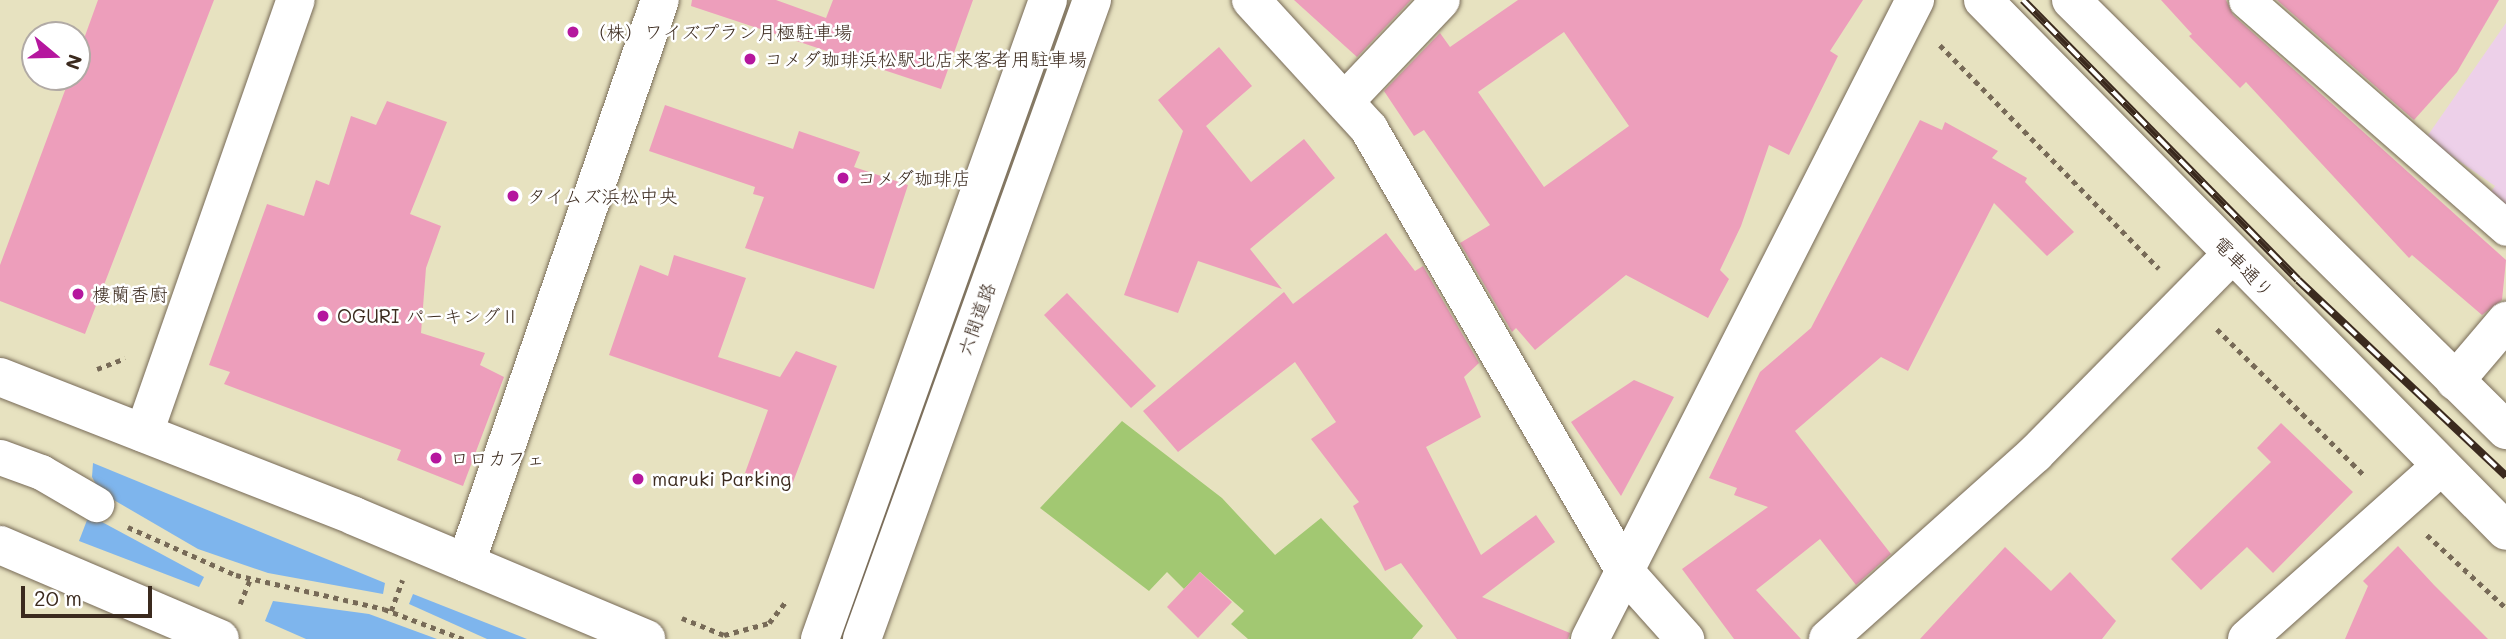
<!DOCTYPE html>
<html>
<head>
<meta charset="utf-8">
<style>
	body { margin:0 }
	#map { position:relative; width:2506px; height:639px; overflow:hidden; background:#e7e2c0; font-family:Mali,"Klee One",sans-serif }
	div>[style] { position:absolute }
	.built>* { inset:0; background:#edd0e9 }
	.green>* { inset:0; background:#a2c872 }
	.water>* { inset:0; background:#7eb5ed }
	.building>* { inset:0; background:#ed9ebb }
	.path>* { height:4.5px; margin-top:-2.25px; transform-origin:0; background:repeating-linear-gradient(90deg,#776a57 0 5px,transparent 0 10px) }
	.roads { filter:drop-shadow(0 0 2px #776a57) drop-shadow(0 0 2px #776a57) }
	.pedestrian>* { height:35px; margin:-17.5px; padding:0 17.5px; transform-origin:17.5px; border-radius:17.5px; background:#fff }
	.minor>* { height:38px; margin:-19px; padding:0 19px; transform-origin:19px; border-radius:19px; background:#fff }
	.tertiary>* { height:38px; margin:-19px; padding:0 19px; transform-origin:19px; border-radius:19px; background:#fff }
	.rail>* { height:8px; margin-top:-4px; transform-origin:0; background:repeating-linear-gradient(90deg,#fff 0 16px,#3b2a1e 0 32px); box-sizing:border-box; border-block:2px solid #3b2a1e }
	.dots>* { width:19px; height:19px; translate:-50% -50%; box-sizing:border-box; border:4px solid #fff; border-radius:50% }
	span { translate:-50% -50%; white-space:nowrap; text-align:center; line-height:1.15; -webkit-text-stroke:5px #fff; paint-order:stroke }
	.poi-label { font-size:19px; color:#3b2a1e }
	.left { translate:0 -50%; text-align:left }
	.street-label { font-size:19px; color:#3b2a1e }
	.north { position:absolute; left:21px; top:21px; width:70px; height:70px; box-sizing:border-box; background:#fff; border:2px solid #b1aaa5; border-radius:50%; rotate:109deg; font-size:19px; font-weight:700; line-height:28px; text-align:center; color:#3b2a1e }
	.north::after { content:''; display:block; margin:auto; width:24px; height:32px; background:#b5179e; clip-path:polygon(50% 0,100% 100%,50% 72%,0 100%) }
	.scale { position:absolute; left:21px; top:586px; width:131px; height:32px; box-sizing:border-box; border:4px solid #3b2a1e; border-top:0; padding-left:9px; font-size:21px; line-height:24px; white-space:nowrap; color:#3b2a1e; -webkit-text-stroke:5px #fff; paint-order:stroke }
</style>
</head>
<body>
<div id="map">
	<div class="built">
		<div style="clip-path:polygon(2506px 23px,2506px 208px,2488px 196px,2495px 186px,2426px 138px)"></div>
	</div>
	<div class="green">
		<div style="clip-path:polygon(1122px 421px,1222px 498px,1275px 555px,1321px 518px,1423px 626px,1412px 639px,1248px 639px,1231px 624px,1244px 611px,1200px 572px,1184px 589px,1167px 572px,1149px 591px,1040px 508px)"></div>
	</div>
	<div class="water">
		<div style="clip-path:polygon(93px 463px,385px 583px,383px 594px,268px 573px,198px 549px,100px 492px,92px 477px)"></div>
		<div style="clip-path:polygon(89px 515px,204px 577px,199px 587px,79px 541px)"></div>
		<div style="clip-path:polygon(413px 594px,527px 639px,487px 639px,409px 604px)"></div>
		<div style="clip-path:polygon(273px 601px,369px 614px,437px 639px,306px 639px,265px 621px)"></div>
	</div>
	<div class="building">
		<div style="clip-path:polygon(98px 0,214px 0,85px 334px,0 301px,0 265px,70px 77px,77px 77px,77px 58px)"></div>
		<div style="clip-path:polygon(692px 0,776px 0,826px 18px,833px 0,973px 0,941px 89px,691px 6px)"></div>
		<div style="clip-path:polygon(1294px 0,1411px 0,1357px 57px)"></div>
		<div style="clip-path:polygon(evenodd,1518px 0,1863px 0,1830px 51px,1838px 56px,1789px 155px,1769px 145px,1741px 226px,1720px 270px,1729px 279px,1708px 318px,1626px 275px,1535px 350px,1516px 328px,1512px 332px,1460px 243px,1490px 225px,1424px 130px,1414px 136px,1384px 91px,1440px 33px,1450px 47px,1518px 0,1564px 32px,1629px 126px,1544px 187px,1478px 92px,1564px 32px)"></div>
		<div style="clip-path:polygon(2161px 0,2226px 0,2233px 15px,2506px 260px,2502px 300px,2482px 315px,2412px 255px,2409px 258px,2246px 82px,2240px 88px,2189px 36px,2192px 34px)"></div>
		<div style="clip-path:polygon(2277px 0,2499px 0,2457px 72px,2414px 120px)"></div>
		<div style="clip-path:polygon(1219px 47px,1252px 86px,1206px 126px,1251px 182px,1304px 139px,1335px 178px,1250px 249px,1282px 289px,1198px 261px,1178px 313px,1124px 295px,1183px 131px,1158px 100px)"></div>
		<div style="clip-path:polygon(387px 101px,447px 122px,410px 214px,441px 226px,426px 268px,421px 333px,485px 353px,480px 365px,504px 377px,463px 486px,397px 460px,401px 450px,224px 384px,230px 372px,209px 365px,267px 204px,304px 216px,316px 180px,329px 185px,351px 116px,376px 125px)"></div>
		<div style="clip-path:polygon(665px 105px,793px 149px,799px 131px,860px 152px,854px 167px,908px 185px,874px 289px,745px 248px,764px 197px,753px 194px,755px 187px,649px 151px)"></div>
		<div style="clip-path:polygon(1920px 120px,1942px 130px,1945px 122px,1998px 151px,1992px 158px,2027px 178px,2025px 182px,2074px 232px,2047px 256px,1994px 203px,1908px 371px,1881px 357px,1795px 431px,1891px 554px,1856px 585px,1820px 539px,1756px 590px,1801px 639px,1734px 639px,1682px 569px,1768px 507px,1734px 495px,1737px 488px,1709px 478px,1760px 372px,1811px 328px)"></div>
		<div style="clip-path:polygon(1386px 233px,1415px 271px,1423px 266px,1479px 363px,1464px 377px,1481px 417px,1426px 447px,1481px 555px,1536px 515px,1555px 542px,1482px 597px,1570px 633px,1568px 639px,1457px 639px,1401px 563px,1385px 571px,1353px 506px,1359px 502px,1311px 439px,1336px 422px,1295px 362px,1178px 452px,1143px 411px,1284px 292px,1293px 304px)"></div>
		<div style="clip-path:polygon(674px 255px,746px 278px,718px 357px,780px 377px,796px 351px,837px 366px,790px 490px,745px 473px,768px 410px,609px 355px,640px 265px,668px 276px)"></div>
		<div style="clip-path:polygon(1067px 293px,1156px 386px,1131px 408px,1044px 315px)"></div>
		<div style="clip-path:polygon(1634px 380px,1674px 397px,1621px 496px,1571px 422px)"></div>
		<div style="clip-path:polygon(2281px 423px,2353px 492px,2273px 573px,2247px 547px,2201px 590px,2171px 559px,2271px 462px,2257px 448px)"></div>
		<div style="clip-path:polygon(2398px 546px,2434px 585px,2488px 639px,2345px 639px,2368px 586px,2363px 581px)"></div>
		<div style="clip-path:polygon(2005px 547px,2051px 591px,2070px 572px,2116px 621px,2102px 639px,1920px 639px)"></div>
		<div style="clip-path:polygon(1200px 572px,1232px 602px,1198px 638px,1167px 607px)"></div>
	</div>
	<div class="path">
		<div style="left:1940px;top:45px;width:313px;rotate:45.6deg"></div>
		<div style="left:2217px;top:329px;width:209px;rotate:44.8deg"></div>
		<div style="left:97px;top:369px;width:30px;rotate:-21deg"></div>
		<div style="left:128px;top:527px;width:118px;rotate:24deg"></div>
		<div style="left:236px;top:575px;width:152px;rotate:12.9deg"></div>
		<div style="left:384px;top:609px;width:85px;rotate:20.8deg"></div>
		<div style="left:2427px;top:535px;width:108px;rotate:42.7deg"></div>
		<div style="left:240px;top:604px;width:27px;rotate:-68deg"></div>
		<div style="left:391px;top:611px;width:33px;rotate:-70deg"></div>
		<div style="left:682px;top:618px;width:45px;rotate:22deg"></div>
		<div style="left:724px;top:635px;width:47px;rotate:-14.9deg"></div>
		<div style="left:769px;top:623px;width:28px;rotate:-52deg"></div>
	</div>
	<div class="roads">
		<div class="pedestrian">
			<div style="left:2246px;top:0;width:346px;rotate:41.2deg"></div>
			<div style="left:0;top:457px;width:44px;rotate:20.1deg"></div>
			<div style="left:41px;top:472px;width:64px;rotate:30.2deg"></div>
		</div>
		<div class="minor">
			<div style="left:1251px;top:0;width:175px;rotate:47.5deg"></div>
			<div style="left:1369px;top:129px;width:513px;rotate:59.94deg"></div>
			<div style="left:1626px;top:573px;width:89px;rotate:48.2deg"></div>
			<div style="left:1345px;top:101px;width:139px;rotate:-46.5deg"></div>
			<div style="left:0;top:377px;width:380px;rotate:21.4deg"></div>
			<div style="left:354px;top:516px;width:317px;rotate:22.8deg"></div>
			<div style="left:2455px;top:381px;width:79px;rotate:-49.6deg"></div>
			<div style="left:144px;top:433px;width:459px;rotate:-70.7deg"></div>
			<div style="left:0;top:545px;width:239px;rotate:23.1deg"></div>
			<div style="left:466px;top:563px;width:595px;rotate:-70.99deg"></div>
			<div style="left:1590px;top:639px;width:717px;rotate:-63.04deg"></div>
			<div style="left:1828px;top:639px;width:278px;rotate:-41.8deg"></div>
			<div style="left:2035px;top:454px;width:281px;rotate:-45.4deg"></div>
			<div style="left:2247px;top:639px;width:259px;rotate:-41.7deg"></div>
		</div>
		<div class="tertiary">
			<div style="left:1983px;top:0;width:745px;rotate:45.43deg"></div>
			<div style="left:2071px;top:0;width:612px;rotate:44.67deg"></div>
			<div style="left:820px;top:639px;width:678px;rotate:-70.36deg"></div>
			<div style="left:862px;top:639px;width:679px;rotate:-70.2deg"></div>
		</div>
	</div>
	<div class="rail">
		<div style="left:2023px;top:0;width:392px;rotate:45.5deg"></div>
		<div style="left:2298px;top:280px;width:286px;rotate:43.3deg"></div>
	</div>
	<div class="dots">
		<div style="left:573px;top:32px;background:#b5179e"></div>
		<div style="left:750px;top:59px;background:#b5179e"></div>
		<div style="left:843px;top:178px;background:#b5179e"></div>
		<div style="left:513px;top:196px;background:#b5179e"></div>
		<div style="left:78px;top:294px;background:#b5179e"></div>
		<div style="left:323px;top:316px;background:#b5179e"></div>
		<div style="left:436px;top:458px;background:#b5179e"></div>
		<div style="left:638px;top:479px;background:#b5179e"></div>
	</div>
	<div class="poi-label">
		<span class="left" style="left:587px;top:32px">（株）ワイズプラン月極駐車場</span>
		<span class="left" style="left:764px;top:59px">コメダ珈琲浜松駅北店来客者用駐車場</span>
		<span class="left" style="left:857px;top:178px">コメダ珈琲店</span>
		<span class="left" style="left:527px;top:196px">タイムズ浜松中央</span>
		<span class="left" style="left:92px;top:294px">樓蘭香廚</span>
		<span class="left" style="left:337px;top:316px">OGURI パーキングⅡ</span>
		<span class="left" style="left:450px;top:458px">ロロカフェ</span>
		<span class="left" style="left:652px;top:479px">maruki Parking</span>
	</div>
	<div class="street-label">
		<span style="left:2244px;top:267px;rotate:46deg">電車通り</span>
		<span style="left:976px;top:319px;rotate:-70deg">六間道路</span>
	</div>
	<div class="north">N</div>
	<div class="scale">20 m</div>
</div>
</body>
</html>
